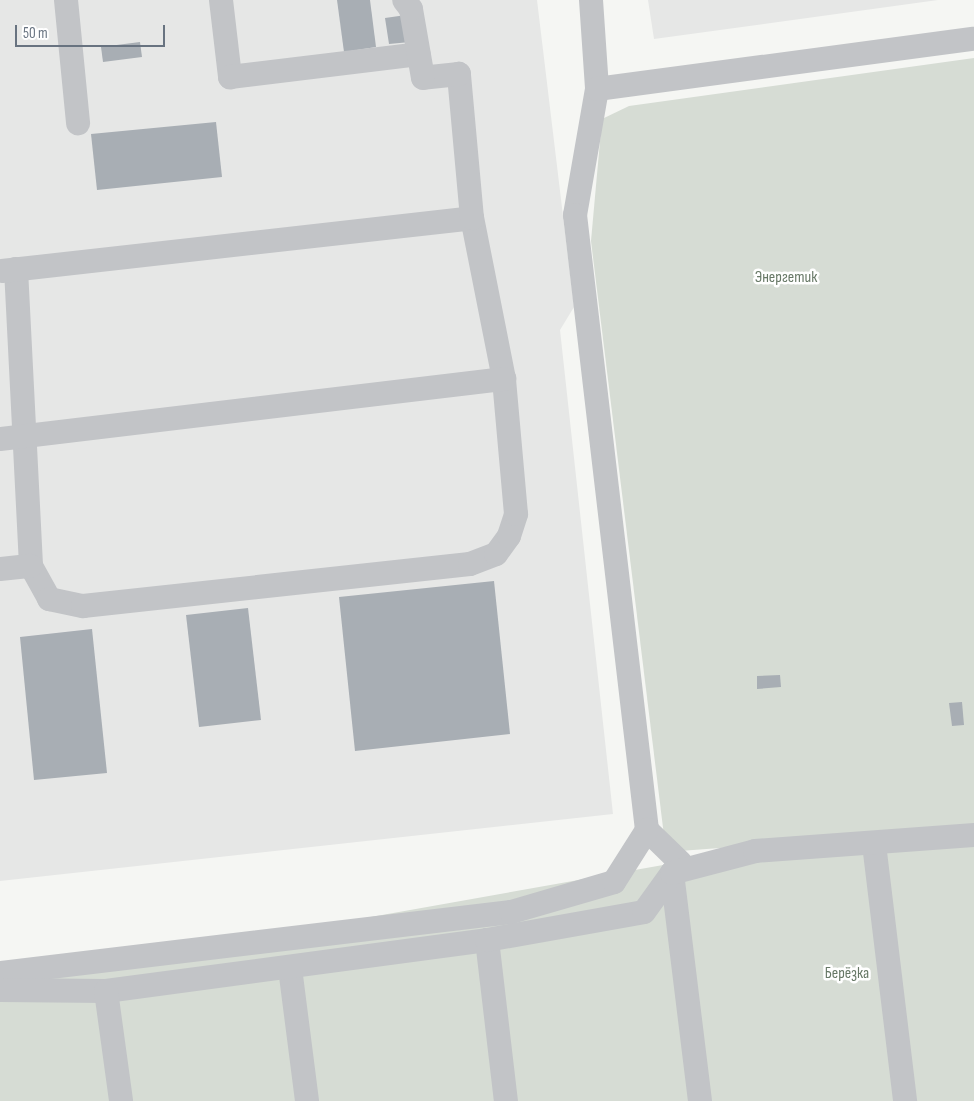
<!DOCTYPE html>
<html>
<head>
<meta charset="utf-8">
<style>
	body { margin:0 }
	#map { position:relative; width:974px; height:1101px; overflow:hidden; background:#f5f6f3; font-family:"Sofia Sans Condensed",sans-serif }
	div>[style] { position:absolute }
	.built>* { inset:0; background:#e6e7e6 }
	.green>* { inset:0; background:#d6dcd4 }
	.building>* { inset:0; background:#a8aeb4 }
	.minor>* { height:24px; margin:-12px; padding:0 12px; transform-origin:12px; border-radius:12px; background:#c2c4c7 }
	span { translate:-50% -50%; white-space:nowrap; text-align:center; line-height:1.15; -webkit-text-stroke:5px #fff; paint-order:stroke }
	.park-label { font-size:16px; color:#677866 }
	.scale { position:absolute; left:15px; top:25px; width:150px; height:22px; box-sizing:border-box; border:2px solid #687380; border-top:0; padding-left:6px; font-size:15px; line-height:18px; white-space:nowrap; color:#687380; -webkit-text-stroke:4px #fff; paint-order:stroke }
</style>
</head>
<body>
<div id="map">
	<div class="built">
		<div style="clip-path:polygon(0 0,537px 0,574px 307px,560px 330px,613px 814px,0 881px)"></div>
		<div style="clip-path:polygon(648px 0,938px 0,654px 39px)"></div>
	</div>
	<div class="green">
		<div style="clip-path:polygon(974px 58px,974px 829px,666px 852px,591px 241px,602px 119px,629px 106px)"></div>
		<div style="clip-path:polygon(974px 835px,974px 1101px,0 1101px,0 983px,680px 862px)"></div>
	</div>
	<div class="building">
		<div style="clip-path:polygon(337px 0,370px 0,376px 47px,344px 52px)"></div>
		<div style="clip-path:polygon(406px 15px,410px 42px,389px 44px,385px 18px)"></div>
		<div style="clip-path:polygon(140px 42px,142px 57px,103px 62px,101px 47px)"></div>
		<div style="clip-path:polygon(216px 122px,222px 177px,97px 190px,91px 134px)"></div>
		<div style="clip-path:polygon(494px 581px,510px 734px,355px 751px,339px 597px)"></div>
		<div style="clip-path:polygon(248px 608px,261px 720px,199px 727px,186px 615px)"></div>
		<div style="clip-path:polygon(92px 629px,107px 773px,34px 780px,20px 637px)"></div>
		<div style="clip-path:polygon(780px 675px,781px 687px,757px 689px,757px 676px)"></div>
		<div style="clip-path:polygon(962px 702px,964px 725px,952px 726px,949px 703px)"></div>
	</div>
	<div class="minor">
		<div style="left:66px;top:0;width:124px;rotate:84.4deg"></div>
		<div style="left:221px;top:0;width:78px;rotate:83.3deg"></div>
		<div style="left:230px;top:77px;width:190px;rotate:-6.9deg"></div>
		<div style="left:591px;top:0;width:89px;rotate:86.1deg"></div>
		<div style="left:597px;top:89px;width:128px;rotate:99.9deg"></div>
		<div style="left:575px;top:215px;width:619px;rotate:83.32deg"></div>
		<div style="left:647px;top:830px;width:46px;rotate:44.1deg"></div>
		<div style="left:597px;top:89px;width:380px;rotate:-7.6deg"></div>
		<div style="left:16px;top:269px;width:297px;rotate:87.1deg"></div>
		<div style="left:31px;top:566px;width:38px;rotate:61deg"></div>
		<div style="left:49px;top:599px;width:35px;rotate:12deg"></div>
		<div style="left:83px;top:606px;width:389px;rotate:-6.2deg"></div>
		<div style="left:470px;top:564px;width:28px;rotate:-21deg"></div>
		<div style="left:496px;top:554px;width:22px;rotate:-54deg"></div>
		<div style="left:509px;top:536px;width:23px;rotate:-72deg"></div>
		<div style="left:516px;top:514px;width:136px;rotate:-95.1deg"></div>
		<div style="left:504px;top:379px;width:164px;rotate:-101.2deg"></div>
		<div style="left:2px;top:271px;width:473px;rotate:-6.4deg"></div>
		<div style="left:472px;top:218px;width:145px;rotate:-95.2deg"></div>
		<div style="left:459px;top:74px;width:36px;rotate:174deg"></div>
		<div style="left:423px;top:78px;width:70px;rotate:-99.9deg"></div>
		<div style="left:411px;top:9px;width:11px;rotate:-128deg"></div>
		<div style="left:0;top:439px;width:508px;rotate:-6.79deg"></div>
		<div style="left:0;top:569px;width:31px;rotate:-6deg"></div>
		<div style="left:874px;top:844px;width:259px;rotate:83.1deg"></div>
		<div style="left:672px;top:873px;width:230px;rotate:83deg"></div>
		<div style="left:487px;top:940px;width:162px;rotate:83.3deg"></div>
		<div style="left:290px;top:968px;width:134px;rotate:82.7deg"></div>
		<div style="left:0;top:973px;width:515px;rotate:-6.81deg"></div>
		<div style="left:511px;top:912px;width:107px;rotate:-16.2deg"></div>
		<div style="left:614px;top:882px;width:62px;rotate:-57.6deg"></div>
		<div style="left:0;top:990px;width:106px;rotate:0.5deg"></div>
		<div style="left:106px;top:991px;width:384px;rotate:-7.6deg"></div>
		<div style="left:487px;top:940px;width:159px;rotate:-10.1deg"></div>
		<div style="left:644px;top:912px;width:48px;rotate:-54.3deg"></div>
		<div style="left:672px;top:873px;width:86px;rotate:-14.8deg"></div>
		<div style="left:755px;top:851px;width:220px;rotate:-4.2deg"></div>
		<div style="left:106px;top:991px;width:111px;rotate:82.2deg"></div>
	</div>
	<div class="park-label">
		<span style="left:786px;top:278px">Энергетик</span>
		<span style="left:847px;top:974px">Берёзка</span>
	</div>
	<div class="scale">50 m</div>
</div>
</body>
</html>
